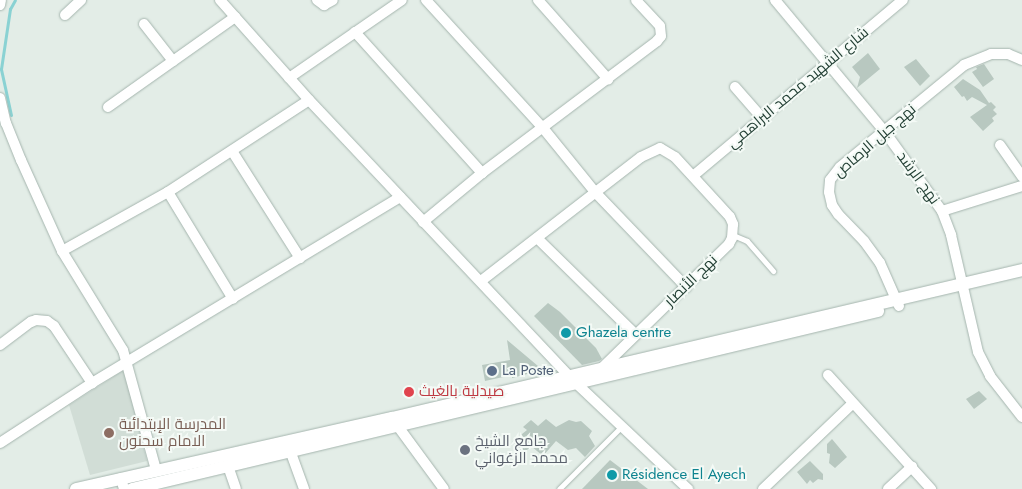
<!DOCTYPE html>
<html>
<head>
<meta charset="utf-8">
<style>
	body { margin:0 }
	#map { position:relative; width:1022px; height:489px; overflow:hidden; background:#e3ede7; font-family:Jost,Cairo,sans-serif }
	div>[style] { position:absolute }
	.built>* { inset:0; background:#d1ddd6 }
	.stream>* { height:3px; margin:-1.5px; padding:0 1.5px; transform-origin:1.5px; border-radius:1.5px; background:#8ad2d3 }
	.building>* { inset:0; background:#b8c8c0 }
	.roads { filter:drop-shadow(0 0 1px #a5b5ae) drop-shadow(0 0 1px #a5b5ae) }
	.service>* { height:5px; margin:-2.5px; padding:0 2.5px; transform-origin:2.5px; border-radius:2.5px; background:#fff }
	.minor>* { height:10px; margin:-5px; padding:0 5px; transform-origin:5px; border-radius:5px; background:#fff }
	.tertiary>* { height:12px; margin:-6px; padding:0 6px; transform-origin:6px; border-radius:6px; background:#fff }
	.dots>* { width:14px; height:14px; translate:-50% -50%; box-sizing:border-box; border:2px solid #f4faf6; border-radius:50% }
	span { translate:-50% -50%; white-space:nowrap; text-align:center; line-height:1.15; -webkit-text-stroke:4px #f4faf6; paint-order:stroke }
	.street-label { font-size:15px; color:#223f34 }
	.culture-label { font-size:15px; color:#0d838f }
	.left { translate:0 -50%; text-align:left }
	.service-label { font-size:15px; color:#4e5e75 }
	.health-label { font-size:15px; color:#be3a42 }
	.education-label { font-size:15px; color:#785e54 }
	.worship-label { font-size:15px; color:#5b616d }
</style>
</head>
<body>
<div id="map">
	<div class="built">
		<div style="clip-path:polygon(124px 370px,147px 461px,90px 475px,69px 405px)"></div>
	</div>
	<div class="stream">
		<div style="left:11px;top:115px;width:47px;rotate:-102.3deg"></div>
		<div style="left:1px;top:69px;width:61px;rotate:-81.5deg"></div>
		<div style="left:10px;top:9px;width:10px;rotate:-61deg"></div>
	</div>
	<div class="building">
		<div style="clip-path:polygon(868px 53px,880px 69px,857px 88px,860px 77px,852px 67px)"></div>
		<div style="clip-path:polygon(916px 59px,930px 76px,920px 86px,904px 67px)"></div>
		<div style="clip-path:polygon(984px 64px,994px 79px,983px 87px,972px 72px,977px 69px,976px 67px)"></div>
		<div style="clip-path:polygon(963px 79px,980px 90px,989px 103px,991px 102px,996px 107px,993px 110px,997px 114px,992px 118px,994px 121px,983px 131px,970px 117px,987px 105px,972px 97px,967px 101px,964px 96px,962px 97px,954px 87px)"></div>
		<div style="clip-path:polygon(548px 303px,560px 312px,596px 348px,602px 359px,599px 361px,582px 365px,534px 316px)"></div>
		<div style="clip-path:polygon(507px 340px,538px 366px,535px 372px,512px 378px,512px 375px,485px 381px,482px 365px,510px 360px)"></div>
		<div style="clip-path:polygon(979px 391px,987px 399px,974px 409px,966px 399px)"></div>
		<div style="clip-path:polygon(546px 419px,556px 427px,569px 420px,576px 422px,581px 421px,592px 431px,589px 436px,595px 446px,585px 457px,576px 448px,568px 450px,556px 441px,543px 456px,531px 446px,526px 451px,522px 450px,512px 442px,527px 430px,523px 427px,531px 420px,538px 426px)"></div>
		<div style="clip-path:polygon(832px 439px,847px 457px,835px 468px,829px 463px,830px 454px,827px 453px,827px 444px)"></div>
		<div style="clip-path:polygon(610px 460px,648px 489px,582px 489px)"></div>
		<div style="clip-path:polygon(810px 461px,823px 474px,823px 480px,818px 479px,813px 483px,810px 480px,807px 484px,797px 472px)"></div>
	</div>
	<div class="roads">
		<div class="service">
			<div style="left:733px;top:235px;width:15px;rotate:23deg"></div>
			<div style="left:747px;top:241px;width:40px;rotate:49deg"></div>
			<div style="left:559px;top:489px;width:88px;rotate:-45deg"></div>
		</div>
		<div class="minor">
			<div style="left:220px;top:0;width:134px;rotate:48.3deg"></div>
			<div style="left:309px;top:100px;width:390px;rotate:46.7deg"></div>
			<div style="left:577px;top:384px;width:153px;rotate:43.4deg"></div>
			<div style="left:317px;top:0;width:9px;rotate:36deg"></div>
			<div style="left:324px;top:5px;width:10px;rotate:-29deg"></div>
			<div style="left:426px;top:0;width:173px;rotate:47.6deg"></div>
			<div style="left:543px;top:128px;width:82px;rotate:50.9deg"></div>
			<div style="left:595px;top:192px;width:132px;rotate:46.2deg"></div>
			<div style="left:538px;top:0;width:106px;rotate:48.5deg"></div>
			<div style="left:775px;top:0;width:172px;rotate:50.2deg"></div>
			<div style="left:885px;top:132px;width:97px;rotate:54.2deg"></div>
			<div style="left:942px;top:211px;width:26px;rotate:69deg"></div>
			<div style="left:951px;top:235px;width:120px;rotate:77deg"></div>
			<div style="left:978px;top:352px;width:27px;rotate:63deg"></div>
			<div style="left:990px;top:376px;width:52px;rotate:52deg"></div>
			<div style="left:0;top:5px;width:5px;rotate:-79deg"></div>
			<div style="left:65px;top:15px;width:22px;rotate:-43deg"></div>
			<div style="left:144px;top:24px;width:47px;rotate:51.9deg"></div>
			<div style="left:355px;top:32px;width:190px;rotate:48deg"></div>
			<div style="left:289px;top:78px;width:137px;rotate:-34.6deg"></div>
			<div style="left:735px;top:87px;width:41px;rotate:48.9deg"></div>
			<div style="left:0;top:98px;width:26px;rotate:77deg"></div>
			<div style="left:6px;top:123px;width:40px;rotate:68deg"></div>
			<div style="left:21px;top:160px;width:100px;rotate:65.7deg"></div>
			<div style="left:62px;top:251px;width:116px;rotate:58.4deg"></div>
			<div style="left:123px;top:350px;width:124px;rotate:74.6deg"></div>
			<div style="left:108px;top:107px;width:156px;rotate:-35.3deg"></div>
			<div style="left:1000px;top:145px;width:39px;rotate:55deg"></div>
			<div style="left:232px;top:151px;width:127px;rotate:57.6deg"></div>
			<div style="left:693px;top:176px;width:274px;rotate:-40deg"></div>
			<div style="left:168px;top:192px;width:125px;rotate:58.7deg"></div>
			<div style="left:942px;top:211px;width:84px;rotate:-17.4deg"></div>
			<div style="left:423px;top:222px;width:77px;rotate:-39.7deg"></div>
			<div style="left:482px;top:173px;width:219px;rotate:-37deg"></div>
			<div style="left:657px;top:41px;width:6px;rotate:-51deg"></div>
			<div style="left:661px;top:36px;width:10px;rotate:-96deg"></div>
			<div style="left:660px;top:26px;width:35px;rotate:-133deg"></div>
			<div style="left:537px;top:238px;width:137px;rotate:44.4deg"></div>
			<div style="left:62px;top:251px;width:121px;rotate:-29.1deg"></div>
			<div style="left:168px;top:192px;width:168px;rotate:-33.1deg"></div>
			<div style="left:481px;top:281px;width:202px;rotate:-37.8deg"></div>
			<div style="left:641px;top:157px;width:21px;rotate:-25deg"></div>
			<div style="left:660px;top:148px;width:17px;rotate:31deg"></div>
			<div style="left:675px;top:157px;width:81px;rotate:47.5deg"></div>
			<div style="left:730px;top:217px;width:8px;rotate:67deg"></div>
			<div style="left:733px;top:224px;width:14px;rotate:94deg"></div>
			<div style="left:732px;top:238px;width:7px;rotate:117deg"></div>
			<div style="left:729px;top:244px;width:182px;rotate:135.7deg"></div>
			<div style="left:899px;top:306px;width:47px;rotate:-113.8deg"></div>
			<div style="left:880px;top:263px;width:27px;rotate:-126deg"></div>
			<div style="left:864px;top:241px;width:37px;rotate:-134deg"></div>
			<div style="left:838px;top:214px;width:11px;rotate:-124deg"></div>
			<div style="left:832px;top:205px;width:13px;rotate:-103deg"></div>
			<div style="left:829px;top:192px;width:12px;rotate:-85deg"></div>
			<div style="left:830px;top:180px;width:16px;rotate:-52deg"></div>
			<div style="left:840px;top:167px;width:161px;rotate:-39.4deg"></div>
			<div style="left:964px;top:65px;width:29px;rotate:-22deg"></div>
			<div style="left:991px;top:54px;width:17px"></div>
			<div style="left:1008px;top:54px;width:15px;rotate:23deg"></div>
			<div style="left:0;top:345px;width:39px;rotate:-37deg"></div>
			<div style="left:31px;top:322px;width:5px;rotate:-22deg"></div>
			<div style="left:36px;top:320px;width:11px;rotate:5deg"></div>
			<div style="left:47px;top:321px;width:9px;rotate:36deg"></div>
			<div style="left:54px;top:326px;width:69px;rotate:56.3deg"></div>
			<div style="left:828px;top:375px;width:154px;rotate:47.9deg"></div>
			<div style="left:394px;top:421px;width:84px;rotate:53.7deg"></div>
			<div style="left:0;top:443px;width:110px;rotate:-33.1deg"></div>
			<div style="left:92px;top:383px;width:360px;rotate:-31.1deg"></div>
			<div style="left:291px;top:453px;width:38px;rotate:70deg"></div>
			<div style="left:228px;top:466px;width:24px;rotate:71deg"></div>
			<div style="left:121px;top:478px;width:11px;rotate:75deg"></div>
			<div style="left:763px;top:489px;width:123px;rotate:-43.7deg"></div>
			<div style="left:888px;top:489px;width:33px;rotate:-43deg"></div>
		</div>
		<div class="tertiary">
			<div style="left:76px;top:489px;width:324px;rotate:-12.7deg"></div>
			<div style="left:392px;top:418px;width:647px;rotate:-13.22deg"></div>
			<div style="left:132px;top:489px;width:767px;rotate:-13.42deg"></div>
		</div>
	</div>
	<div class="dots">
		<div style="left:566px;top:333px;background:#0f9aa8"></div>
		<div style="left:492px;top:371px;background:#5c6f8a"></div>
		<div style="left:409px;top:392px;background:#e0444e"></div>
		<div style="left:109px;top:433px;background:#8d6e63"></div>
		<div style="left:465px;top:450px;background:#6b7280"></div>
		<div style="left:612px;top:475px;background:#0f9aa8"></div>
	</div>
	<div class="street-label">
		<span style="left:798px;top:88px;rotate:-40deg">شارع الشهيد محمد البراهمي</span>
		<span style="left:875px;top:141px;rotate:-41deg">نهج جبل الرصاص</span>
		<span style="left:918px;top:178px;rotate:54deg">نهج الرشد</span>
		<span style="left:691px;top:281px;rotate:-44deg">نهج الأنصار</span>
	</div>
	<div class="culture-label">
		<span class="left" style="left:576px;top:333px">Ghazela centre</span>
		<span class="left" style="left:622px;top:475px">Résidence El Ayech</span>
	</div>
	<div class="service-label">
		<span class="left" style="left:502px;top:371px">La Poste</span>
	</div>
	<div class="health-label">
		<span class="left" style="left:419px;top:392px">صيدلية بالغيث</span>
	</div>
	<div class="education-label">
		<span class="left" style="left:119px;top:433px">المدرسة الإبتدائية<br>الامام سحنون</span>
	</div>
	<div class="worship-label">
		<span class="left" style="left:475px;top:450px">جامع الشيخ<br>محمد الزغواني</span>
	</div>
</div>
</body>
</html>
